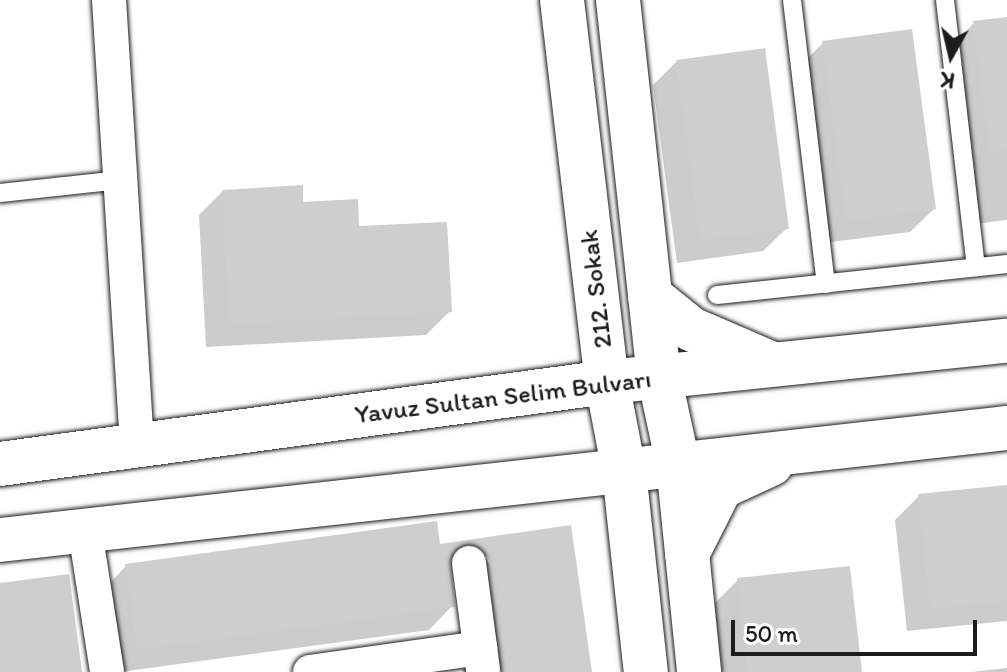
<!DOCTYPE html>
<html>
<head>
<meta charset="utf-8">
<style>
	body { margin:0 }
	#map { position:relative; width:1007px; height:672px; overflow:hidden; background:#fff; font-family:Itim,sans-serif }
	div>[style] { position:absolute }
	.shadow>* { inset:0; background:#0003 }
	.building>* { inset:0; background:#cecece }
	.roads { filter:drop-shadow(0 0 2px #1c1c1c) drop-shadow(0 0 2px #1c1c1c) }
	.service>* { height:18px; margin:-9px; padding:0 9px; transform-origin:9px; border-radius:9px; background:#fff }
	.minor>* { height:34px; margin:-17px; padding:0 17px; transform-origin:17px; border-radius:17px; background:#fff }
	.tertiary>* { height:44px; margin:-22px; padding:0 22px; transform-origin:22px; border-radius:22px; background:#fff }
	.secondary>* { height:44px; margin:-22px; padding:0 22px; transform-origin:22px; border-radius:22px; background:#fff }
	span { translate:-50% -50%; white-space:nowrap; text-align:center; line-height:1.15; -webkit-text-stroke:7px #fff; paint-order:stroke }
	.street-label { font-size:26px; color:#1c1c1c }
	.north { position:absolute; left:911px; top:16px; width:80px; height:80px; -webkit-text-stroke:6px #fff; paint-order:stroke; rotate:188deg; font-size:22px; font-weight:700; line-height:32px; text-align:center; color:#1c1c1c }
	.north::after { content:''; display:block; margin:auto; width:28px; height:36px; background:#1c1c1c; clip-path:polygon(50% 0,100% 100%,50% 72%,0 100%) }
	.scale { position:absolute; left:731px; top:620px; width:246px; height:36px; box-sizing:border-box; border:4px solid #1c1c1c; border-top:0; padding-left:10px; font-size:24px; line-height:28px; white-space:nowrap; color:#1c1c1c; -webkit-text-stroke:6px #fff; paint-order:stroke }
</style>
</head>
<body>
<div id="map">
	<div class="shadow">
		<div style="clip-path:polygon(1007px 19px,1007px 220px,974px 224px,951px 46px,974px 23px)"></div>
		<div style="clip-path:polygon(823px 43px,934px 209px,910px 232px,823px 243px,800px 66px)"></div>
		<div style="clip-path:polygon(676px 62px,787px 228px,763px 251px,677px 263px,653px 85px)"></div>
		<div style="clip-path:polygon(222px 192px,301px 204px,357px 228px,450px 311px,426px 335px,206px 347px,199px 215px)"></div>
		<div style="clip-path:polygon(1007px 487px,1007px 621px,907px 631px,895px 520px,919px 496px)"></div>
		<div style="clip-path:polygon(evenodd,569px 527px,590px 672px,481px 672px,466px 583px,449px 563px,452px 606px,429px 630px,120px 672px,103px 590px,126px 566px,438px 546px,569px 527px,483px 556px,488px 556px,494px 569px,483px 556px)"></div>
		<div style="clip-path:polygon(738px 580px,860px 672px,722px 672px,714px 604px)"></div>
		<div style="clip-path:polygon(1007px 668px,1007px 672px,971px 672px)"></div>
	</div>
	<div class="building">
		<div style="clip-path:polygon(1007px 17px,1007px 150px,990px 151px,973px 21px)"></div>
		<div style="clip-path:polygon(912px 29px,936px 209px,846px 221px,822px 41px)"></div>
		<div style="clip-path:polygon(765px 48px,789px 229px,700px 240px,676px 60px)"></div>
		<div style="clip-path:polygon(303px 185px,303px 202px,358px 199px,359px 226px,447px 222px,452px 312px,229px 324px,222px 190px)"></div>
		<div style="clip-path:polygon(1007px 485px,1007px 601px,930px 609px,918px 494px)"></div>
		<div style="clip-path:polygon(437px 521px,440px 544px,571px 525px,592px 672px,507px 672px,489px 560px,484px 550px,467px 543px,456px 548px,450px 556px,455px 607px,137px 650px,125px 564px)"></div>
		<div style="clip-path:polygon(850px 566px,862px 672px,747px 672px,737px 578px)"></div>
		<div style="clip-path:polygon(69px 574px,82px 672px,0 672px,0 583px)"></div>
	</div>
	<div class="roads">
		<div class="service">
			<div style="left:792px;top:0;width:286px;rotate:83.2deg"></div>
			<div style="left:945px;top:0;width:269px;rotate:83.4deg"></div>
			<div style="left:0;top:193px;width:121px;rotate:-6.2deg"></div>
			<div style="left:717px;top:295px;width:292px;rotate:-6.1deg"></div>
		</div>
		<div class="minor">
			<div style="left:109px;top:0;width:447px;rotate:86.4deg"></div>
			<div style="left:85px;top:531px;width:143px;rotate:81.1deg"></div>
			<div style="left:469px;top:563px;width:108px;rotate:82.5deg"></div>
			<div style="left:310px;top:672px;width:172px;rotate:-8deg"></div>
		</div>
		<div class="tertiary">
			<div style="left:562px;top:0;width:385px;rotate:83.3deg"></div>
			<div style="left:607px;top:382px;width:91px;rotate:79.2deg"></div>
			<div style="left:624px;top:471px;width:202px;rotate:83.8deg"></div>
			<div style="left:618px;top:0;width:378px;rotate:83.8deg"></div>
			<div style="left:659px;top:376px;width:90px;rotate:77.8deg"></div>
			<div style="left:678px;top:464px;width:209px;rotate:84.2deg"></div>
		</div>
		<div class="secondary">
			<div style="left:650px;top:296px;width:53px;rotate:38.8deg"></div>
			<div style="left:691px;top:329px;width:86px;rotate:23.3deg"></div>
			<div style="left:0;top:464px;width:613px;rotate:-7.69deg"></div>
			<div style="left:607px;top:382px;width:402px;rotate:-5.9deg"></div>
			<div style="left:0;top:540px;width:1013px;rotate:-6.35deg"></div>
			<div style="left:687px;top:554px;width:75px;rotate:-63.1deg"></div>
			<div style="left:721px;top:487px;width:55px;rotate:-24.7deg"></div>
		</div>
	</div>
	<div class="street-label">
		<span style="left:596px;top:289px;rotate:-97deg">212. Sokak</span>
		<span style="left:503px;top:397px;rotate:-7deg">Yavuz Sultan Selim Bulvarı</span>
	</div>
	<div class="north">K</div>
	<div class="scale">50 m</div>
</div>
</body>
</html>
